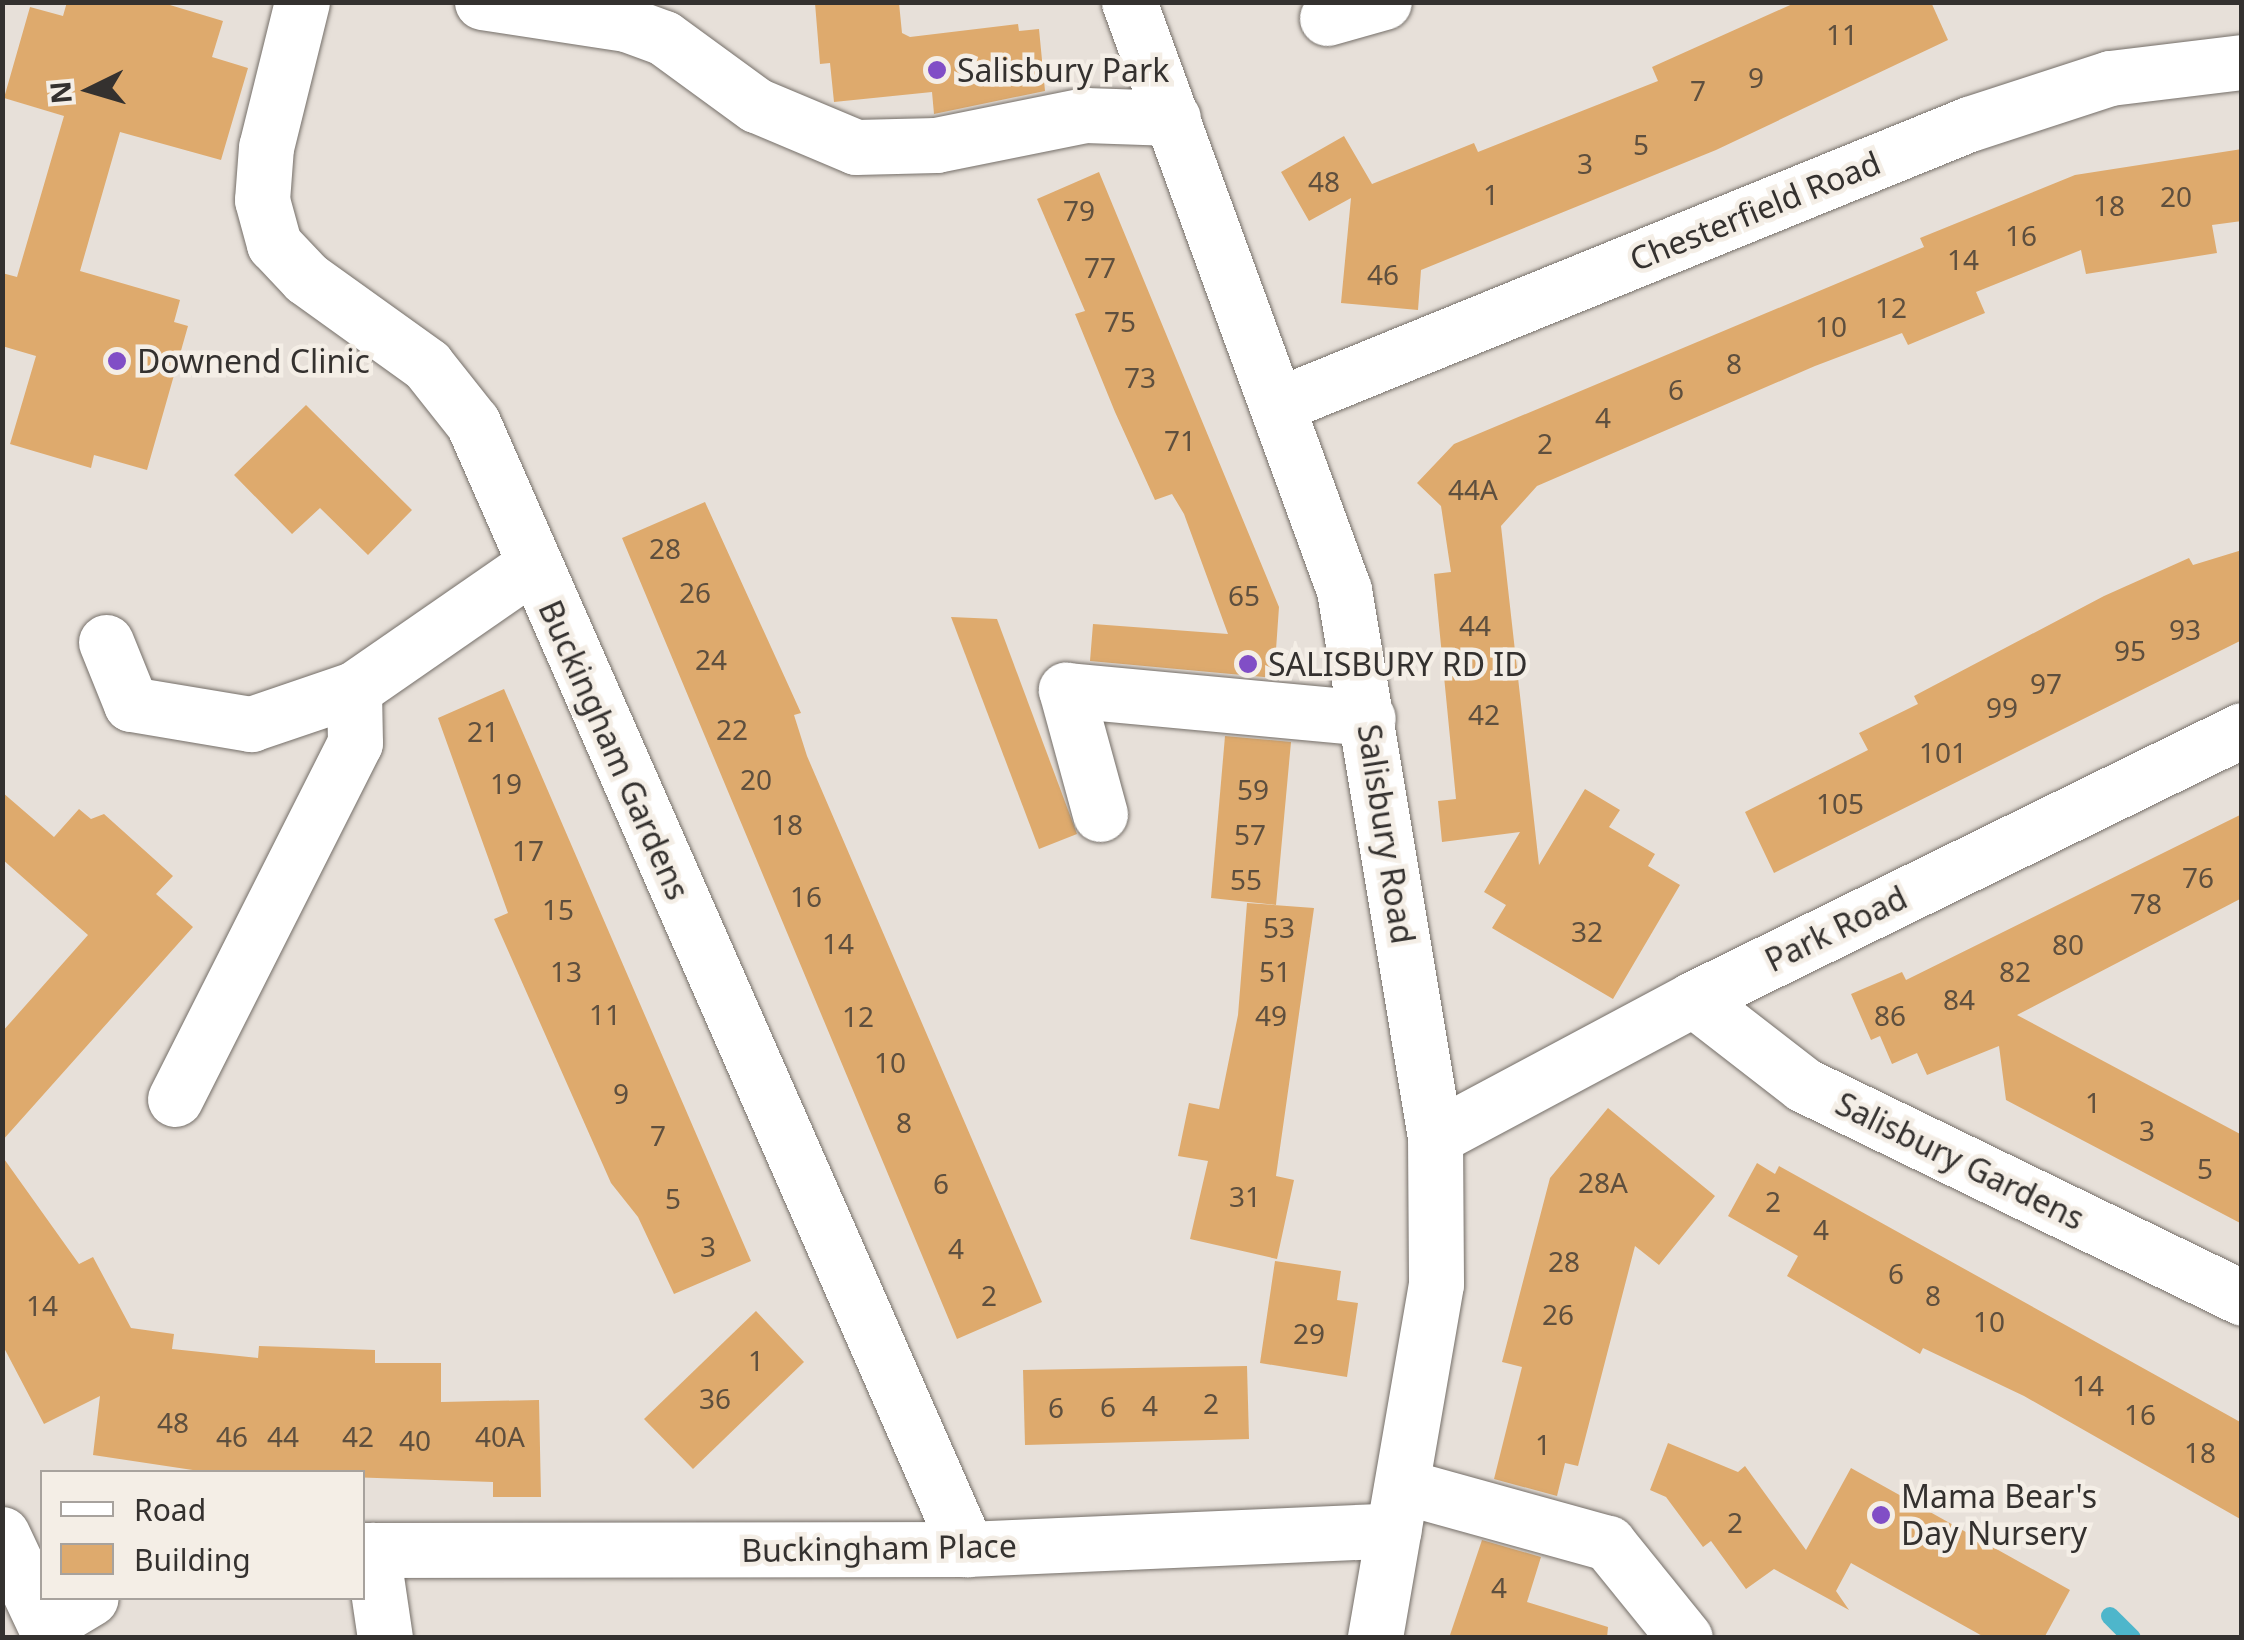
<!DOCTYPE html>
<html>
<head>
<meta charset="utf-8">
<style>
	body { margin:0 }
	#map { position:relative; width:2244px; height:1640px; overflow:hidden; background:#e7e0d9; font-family:"Noto Sans",sans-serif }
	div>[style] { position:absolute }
	.stream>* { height:18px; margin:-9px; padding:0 9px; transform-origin:9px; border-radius:9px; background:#4eb6cb }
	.building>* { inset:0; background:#deaa6d }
	.roads { filter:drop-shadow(0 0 2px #756f69) drop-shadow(0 0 2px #756f69) }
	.minor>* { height:55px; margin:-27.5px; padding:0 27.5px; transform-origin:27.5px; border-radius:27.5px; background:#fff }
	.dots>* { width:28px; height:28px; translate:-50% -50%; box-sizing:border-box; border:5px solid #f4eee6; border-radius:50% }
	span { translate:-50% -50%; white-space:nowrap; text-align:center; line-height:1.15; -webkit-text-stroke:9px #f4eee6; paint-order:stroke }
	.number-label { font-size:28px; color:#5e4f3e }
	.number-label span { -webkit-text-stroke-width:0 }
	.poi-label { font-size:32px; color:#34312f }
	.left { translate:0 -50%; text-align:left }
	.street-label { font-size:32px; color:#34312f }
	.frame { position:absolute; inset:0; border:5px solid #34312f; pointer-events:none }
	.legend { position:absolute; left:40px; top:1470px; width:325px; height:130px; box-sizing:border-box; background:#f4eee6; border:2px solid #a7a29d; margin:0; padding:12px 18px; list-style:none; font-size:30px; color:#34312f }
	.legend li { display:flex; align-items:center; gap:20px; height:50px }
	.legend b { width:50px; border:2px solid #a7a29d }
	.north { position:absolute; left:40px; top:40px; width:100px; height:100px; -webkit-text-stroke:8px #f4eee6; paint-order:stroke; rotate:265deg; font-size:28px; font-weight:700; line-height:40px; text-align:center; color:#34312f }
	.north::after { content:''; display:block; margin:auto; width:35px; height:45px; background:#34312f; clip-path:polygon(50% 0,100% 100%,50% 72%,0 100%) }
</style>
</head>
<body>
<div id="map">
	<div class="stream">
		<div style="left:2110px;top:1616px;width:31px;rotate:45deg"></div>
	</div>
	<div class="building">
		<div style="clip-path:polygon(67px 2px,160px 2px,223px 21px,212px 57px,248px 68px,221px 160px,120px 132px,80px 271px,180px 300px,174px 322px,188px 326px,147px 470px,94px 455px,91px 468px,10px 444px,36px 356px,2px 346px,2px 273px,17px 277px,64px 116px,4px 98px,30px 7px,63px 16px)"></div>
		<div style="clip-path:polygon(1797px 2px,1931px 2px,1948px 40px,1716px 150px,1421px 270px,1418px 310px,1341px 303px,1351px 198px,1309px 221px,1281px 172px,1344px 136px,1372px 184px,1474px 143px,1478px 152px,1658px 81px,1652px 67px)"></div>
		<div style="clip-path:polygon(815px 3px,899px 3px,902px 33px,910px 37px,1018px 24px,1019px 31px,1039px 29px,1045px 91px,934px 114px,932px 92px,834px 102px,830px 63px,820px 64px)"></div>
		<div style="clip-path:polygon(2242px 149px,2242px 221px,2212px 225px,2217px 253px,2086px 274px,2081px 250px,1976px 292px,1985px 313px,1908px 345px,1902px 333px,1815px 366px,1537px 486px,1501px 526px,1539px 865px,1585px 789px,1620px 810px,1609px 827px,1655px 854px,1648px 866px,1680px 885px,1613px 999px,1492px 928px,1506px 905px,1484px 892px,1520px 832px,1442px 842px,1438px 801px,1456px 799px,1434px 574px,1451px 572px,1441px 506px,1417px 483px,1454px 444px,1924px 247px,1920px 238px,2075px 175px)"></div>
		<div style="clip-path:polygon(1099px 172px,1279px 607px,1274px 678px,1090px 661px,1093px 624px,1228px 634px,1184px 514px,1172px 494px,1155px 500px,1115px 412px,1075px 314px,1085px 311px,1037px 199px)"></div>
		<div style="clip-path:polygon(306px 405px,412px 510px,368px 555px,320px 508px,292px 534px,234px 475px)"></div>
		<div style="clip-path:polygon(705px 502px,801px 713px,794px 715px,807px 756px,1042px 1302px,957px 1339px,622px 538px)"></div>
		<div style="clip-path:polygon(2242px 550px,2242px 640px,1774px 873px,1745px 812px,1868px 750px,1859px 733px,1918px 704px,1914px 696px,2104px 596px,2189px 558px,2193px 565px)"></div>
		<div style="clip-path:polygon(951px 617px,997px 619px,1077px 834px,1039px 849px)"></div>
		<div style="clip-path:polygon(504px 689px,751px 1261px,674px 1294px,638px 1217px,611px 1183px,494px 919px,508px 913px,438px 718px)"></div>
		<div style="clip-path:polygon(1225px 736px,1291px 742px,1276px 905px,1211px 898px)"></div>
		<div style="clip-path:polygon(2px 792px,54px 837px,79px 809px,91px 819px,104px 814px,173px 876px,156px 894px,193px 927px,2px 1141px,2px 1032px,88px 935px,2px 859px)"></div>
		<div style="clip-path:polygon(2242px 814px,2242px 898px,2017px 1015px,2242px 1135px,2242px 1224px,2006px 1100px,1999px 1046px,1927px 1075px,1917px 1053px,1892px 1064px,1880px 1036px,1871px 1040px,1851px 994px,1902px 972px,1906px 980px)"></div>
		<div style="clip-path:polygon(1247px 903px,1314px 908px,1276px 1176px,1294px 1180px,1277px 1259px,1190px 1239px,1208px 1161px,1178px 1156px,1189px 1103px,1219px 1109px,1238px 1015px)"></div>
		<div style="clip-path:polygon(1608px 1108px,1715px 1196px,1659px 1265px,1635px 1246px,1578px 1466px,1565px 1463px,1557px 1496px,1494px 1479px,1522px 1367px,1502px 1362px,1550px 1178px)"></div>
		<div style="clip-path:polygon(2px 1156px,79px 1264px,93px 1257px,131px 1328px,174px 1334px,172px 1349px,258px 1358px,259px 1346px,375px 1350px,375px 1363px,441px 1363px,441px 1402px,539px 1400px,541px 1497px,493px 1497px,493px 1482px,206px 1472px,93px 1455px,100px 1396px,44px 1424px,2px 1344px)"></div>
		<div style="clip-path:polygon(1757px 1163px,1775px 1174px,1779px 1166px,2242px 1423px,2242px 1520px,2024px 1396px,1923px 1348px,1920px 1354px,1787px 1276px,1798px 1256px,1728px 1216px)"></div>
		<div style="clip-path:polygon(1275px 1261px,1341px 1271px,1337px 1300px,1358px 1303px,1347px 1377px,1260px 1363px)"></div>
		<div style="clip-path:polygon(756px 1311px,804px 1362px,693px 1469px,644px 1419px)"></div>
		<div style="clip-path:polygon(1247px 1366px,1249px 1439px,1025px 1445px,1023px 1370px)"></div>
		<div style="clip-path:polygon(1668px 1443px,1738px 1472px,1745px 1466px,1806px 1550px,1851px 1468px,2070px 1590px,2044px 1638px,1986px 1638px,1851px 1563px,1836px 1591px,1849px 1610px,1774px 1569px,1746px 1589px,1711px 1541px,1703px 1547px,1666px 1497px,1650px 1490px)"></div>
		<div style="clip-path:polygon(1482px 1540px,1541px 1557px,1527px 1602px,1608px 1627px,1607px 1638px,1449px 1638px)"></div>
	</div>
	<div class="roads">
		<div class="minor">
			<div style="left:302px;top:2px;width:149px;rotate:103.9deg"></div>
			<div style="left:266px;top:147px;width:53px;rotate:94.3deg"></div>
			<div style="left:262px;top:200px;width:46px;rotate:74.7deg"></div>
			<div style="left:274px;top:244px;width:47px;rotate:46.7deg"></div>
			<div style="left:306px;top:278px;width:149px;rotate:35.7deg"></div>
			<div style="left:427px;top:365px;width:74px;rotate:51.6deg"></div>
			<div style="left:473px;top:423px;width:1230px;rotate:66.31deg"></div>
			<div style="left:482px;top:2px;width:146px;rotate:8.7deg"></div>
			<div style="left:626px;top:24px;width:40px;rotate:20.2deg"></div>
			<div style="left:664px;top:38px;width:114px;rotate:36.1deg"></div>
			<div style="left:756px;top:105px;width:108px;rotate:22.8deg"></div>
			<div style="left:856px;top:147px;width:80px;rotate:-1.4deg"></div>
			<div style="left:936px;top:145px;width:152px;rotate:-11.4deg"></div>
			<div style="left:1085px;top:115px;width:88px;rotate:2deg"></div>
			<div style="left:1129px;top:2px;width:626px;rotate:69.92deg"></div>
			<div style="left:1344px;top:590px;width:555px;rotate:80.55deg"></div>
			<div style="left:1435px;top:1137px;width:147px;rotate:89.6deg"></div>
			<div style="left:1436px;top:1284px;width:359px;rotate:99.8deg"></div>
			<div style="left:1327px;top:18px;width:59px;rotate:-15.7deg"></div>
			<div style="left:1280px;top:404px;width:744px;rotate:-22.12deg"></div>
			<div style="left:1969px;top:124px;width:148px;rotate:-18.1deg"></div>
			<div style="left:2110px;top:78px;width:133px;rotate:-6.9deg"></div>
			<div style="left:106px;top:642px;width:67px;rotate:68deg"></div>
			<div style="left:131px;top:704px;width:122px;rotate:9.5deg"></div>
			<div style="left:251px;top:724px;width:109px;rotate:-18.8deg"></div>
			<div style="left:354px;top:689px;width:218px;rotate:-34.7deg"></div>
			<div style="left:1100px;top:814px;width:129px;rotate:-105.3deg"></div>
			<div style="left:1066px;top:690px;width:303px;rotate:5.3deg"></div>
			<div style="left:1693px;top:999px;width:140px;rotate:37.8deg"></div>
			<div style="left:1804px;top:1085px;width:487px;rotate:25.9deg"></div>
			<div style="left:175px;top:1099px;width:399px;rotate:-63.2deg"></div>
			<div style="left:355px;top:743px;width:54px;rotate:-91.1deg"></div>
			<div style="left:1435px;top:1137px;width:293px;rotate:-28.1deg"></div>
			<div style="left:1693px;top:999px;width:611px;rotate:-26.1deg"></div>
			<div style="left:1402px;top:1486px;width:214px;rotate:15.5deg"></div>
			<div style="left:1608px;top:1543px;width:122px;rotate:51deg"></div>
			<div style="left:2px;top:1534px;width:115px;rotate:64.8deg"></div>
			<div style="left:362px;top:1550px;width:605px;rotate:-0.09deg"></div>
			<div style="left:967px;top:1549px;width:427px;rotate:-2.5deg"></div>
			<div style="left:372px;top:1550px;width:89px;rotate:81.6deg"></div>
			<div style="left:46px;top:1625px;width:52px;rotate:-31deg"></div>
		</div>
	</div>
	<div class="dots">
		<div style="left:937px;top:70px;background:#814ec6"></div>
		<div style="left:117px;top:361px;background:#814ec6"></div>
		<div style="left:1248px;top:664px;background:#814ec6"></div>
		<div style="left:1881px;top:1515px;background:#814ec6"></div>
	</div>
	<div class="number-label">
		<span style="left:1842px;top:34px">11</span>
		<span style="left:1756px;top:77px">9</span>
		<span style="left:1698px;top:90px">7</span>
		<span style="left:1641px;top:144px">5</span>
		<span style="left:1585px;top:163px">3</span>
		<span style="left:1324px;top:181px">48</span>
		<span style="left:1491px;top:194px">1</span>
		<span style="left:2176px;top:196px">20</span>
		<span style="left:2109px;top:205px">18</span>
		<span style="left:1079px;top:210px">79</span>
		<span style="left:2021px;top:235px">16</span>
		<span style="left:1963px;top:259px">14</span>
		<span style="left:1100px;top:267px">77</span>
		<span style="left:1383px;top:274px">46</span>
		<span style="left:1891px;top:307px">12</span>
		<span style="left:1120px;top:321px">75</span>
		<span style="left:1831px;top:326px">10</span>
		<span style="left:1734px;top:363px">8</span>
		<span style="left:1140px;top:377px">73</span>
		<span style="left:1676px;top:389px">6</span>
		<span style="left:1603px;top:417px">4</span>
		<span style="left:1180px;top:440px">71</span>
		<span style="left:1545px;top:443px">2</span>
		<span style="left:1473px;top:489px">44A</span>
		<span style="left:665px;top:548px">28</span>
		<span style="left:695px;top:592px">26</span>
		<span style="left:1244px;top:595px">65</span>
		<span style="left:1475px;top:625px">44</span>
		<span style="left:2185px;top:629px">93</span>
		<span style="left:2130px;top:650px">95</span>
		<span style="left:711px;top:659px">24</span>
		<span style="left:2046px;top:683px">97</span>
		<span style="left:2002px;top:707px">99</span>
		<span style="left:1484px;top:714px">42</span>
		<span style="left:732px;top:729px">22</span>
		<span style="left:483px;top:731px">21</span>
		<span style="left:1943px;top:752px">101</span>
		<span style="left:756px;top:779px">20</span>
		<span style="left:506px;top:783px">19</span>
		<span style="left:1253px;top:789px">59</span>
		<span style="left:1840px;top:803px">105</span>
		<span style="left:787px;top:824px">18</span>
		<span style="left:1250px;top:834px">57</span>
		<span style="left:528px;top:850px">17</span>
		<span style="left:2198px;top:877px">76</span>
		<span style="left:1246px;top:879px">55</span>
		<span style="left:806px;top:896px">16</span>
		<span style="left:2146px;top:903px">78</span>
		<span style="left:558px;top:909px">15</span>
		<span style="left:1279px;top:927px">53</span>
		<span style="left:1587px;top:931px">32</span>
		<span style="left:838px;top:943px">14</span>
		<span style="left:2068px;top:944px">80</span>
		<span style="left:566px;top:971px">13</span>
		<span style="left:1275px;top:971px">51</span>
		<span style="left:2015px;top:971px">82</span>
		<span style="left:1959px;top:999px">84</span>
		<span style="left:605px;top:1014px">11</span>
		<span style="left:1271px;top:1015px">49</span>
		<span style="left:1890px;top:1015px">86</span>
		<span style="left:858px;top:1016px">12</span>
		<span style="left:890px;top:1062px">10</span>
		<span style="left:621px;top:1093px">9</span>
		<span style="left:2093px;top:1102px">1</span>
		<span style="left:904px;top:1122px">8</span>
		<span style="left:2147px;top:1130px">3</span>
		<span style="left:658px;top:1135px">7</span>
		<span style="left:2205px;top:1168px">5</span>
		<span style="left:1603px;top:1182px">28A</span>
		<span style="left:941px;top:1183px">6</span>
		<span style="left:1245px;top:1196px">31</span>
		<span style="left:673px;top:1198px">5</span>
		<span style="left:1773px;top:1201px">2</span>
		<span style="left:1821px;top:1229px">4</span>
		<span style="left:708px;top:1246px">3</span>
		<span style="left:956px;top:1248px">4</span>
		<span style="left:1564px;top:1261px">28</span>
		<span style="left:1896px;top:1273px">6</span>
		<span style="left:989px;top:1295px">2</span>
		<span style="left:1933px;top:1295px">8</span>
		<span style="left:42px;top:1305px">14</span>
		<span style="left:1558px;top:1314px">26</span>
		<span style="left:1989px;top:1321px">10</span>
		<span style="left:1309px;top:1333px">29</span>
		<span style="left:756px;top:1360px">1</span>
		<span style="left:2088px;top:1385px">14</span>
		<span style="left:715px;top:1398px">36</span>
		<span style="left:1211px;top:1403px">2</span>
		<span style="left:1150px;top:1405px">4</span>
		<span style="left:1108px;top:1406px">6</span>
		<span style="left:1056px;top:1407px">6</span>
		<span style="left:2140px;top:1414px">16</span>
		<span style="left:173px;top:1422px">48</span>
		<span style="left:232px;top:1436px">46</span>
		<span style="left:283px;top:1436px">44</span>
		<span style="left:358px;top:1436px">42</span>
		<span style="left:500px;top:1436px">40A</span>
		<span style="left:415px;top:1440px">40</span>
		<span style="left:1543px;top:1444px">1</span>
		<span style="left:2200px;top:1452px">18</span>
		<span style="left:1735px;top:1522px">2</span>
		<span style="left:1499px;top:1587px">4</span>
	</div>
	<div class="poi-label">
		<span class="left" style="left:957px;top:70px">Salisbury Park</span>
		<span class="left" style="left:137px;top:361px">Downend Clinic</span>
		<span class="left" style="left:1268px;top:664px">SALISBURY RD ID</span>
		<span class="left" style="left:1901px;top:1515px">Mama Bear's<br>Day Nursery</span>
	</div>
	<div class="street-label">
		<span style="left:1755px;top:211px;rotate:-22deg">Chesterfield Road</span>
		<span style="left:614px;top:750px;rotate:66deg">Buckingham Gardens</span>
		<span style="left:1386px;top:834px;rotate:81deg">Salisbury Road</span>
		<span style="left:1836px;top:929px;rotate:-26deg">Park Road</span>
		<span style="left:1960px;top:1161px;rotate:26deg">Salisbury Gardens</span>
		<span style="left:879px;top:1548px;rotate:-1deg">Buckingham Place</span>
	</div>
	<div class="frame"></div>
	<ul class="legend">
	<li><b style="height:12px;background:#fff"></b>Road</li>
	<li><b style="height:28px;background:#deaa6d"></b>Building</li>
	</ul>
	<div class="north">N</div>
</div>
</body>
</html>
